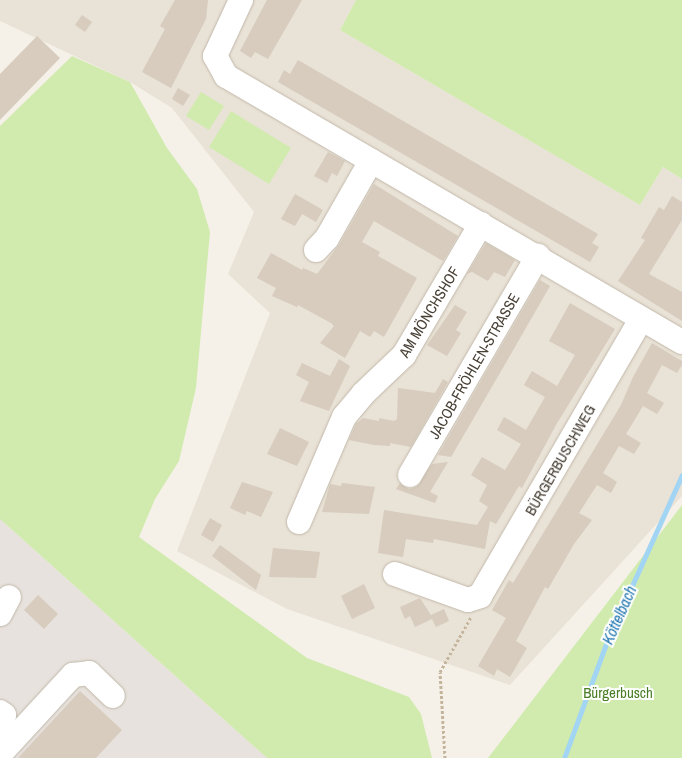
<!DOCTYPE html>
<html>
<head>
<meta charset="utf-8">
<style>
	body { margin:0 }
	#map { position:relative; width:682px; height:758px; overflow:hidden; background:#f5f1e8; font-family:"Archivo Narrow",sans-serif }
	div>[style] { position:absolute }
	.residential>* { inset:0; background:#e9e2d6 }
	.industrial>* { inset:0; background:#e7e2dd }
	.green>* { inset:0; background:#d1ebaf }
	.stream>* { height:5px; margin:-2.5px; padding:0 2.5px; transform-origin:2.5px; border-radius:2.5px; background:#a2d4f4 }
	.building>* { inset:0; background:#d7ccbd }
	.path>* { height:3px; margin-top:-1.5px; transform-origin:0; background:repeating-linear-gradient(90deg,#c3b49b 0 2.5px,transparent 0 5px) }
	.roads { filter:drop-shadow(0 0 1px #c1b8aa) drop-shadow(0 0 1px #c1b8aa) }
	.minor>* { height:24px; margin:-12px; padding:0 12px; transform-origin:12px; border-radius:12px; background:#fff }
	span { translate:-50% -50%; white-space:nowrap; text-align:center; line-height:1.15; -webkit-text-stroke:4px #fff; paint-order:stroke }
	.street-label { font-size:15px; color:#494136 }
	.park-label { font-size:15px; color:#4a7e26 }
	.water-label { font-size:16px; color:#297bb2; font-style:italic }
</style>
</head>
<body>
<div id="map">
	<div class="residential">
		<div style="clip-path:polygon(0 0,356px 0,340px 30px,640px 205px,663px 167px,682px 179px,682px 496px,510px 685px,287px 609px,177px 551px,270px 313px,228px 274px,254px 212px,172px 108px,130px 82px,0 21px)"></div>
	</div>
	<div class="industrial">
		<div style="clip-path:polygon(0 519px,267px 758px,0 758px)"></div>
	</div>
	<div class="green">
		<div style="clip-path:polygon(356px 0,682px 0,682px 179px,663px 167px,640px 205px,340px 30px)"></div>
		<div style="clip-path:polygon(72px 56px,130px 82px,167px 148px,197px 189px,210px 232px,196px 388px,179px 461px,155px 499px,139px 537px,307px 658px,409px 697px,421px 714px,432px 758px,267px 758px,0 519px,0 126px)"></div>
		<div style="clip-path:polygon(201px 92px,224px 106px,209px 130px,186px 116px)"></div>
		<div style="clip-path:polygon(231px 111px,291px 148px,269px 184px,209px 147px)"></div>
		<div style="clip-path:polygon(682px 505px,682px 758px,488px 758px)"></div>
	</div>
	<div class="stream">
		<div style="left:564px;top:758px;width:125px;rotate:-69.8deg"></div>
		<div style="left:607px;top:641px;width:182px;rotate:-65.7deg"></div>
	</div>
	<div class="building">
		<div style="clip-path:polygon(175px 0,208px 0,206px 19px,171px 88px,142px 72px,165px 29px,160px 26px)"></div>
		<div style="clip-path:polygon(267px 0,302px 0,268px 59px,255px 52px,251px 58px,240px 51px)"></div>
		<div style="clip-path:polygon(82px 15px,92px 22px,85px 32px,75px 25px)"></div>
		<div style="clip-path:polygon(37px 36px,60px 58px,0 120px,0 74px)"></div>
		<div style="clip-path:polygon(298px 60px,598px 234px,592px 243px,599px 247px,590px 262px,278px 82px,284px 70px,290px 74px)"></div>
		<div style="clip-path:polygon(178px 88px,190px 95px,183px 106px,172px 99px)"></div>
		<div style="clip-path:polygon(328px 152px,345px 161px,337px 176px,332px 173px,327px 183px,314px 176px)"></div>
		<div style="clip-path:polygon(374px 184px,458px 236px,443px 261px,374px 221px,362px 242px,380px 252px,378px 256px,417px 278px,384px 337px,374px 331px,370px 337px,360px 331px,345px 358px,320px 343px,334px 326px,331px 323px,298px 305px,297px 307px,272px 296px,276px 288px,257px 278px,271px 253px,302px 270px,303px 268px,317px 274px,339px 245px)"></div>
		<div style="clip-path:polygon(295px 194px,323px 210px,316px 222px,302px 214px,295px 226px,281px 219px)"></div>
		<div style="clip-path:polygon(672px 196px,682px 202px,682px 220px,649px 274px,682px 292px,682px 321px,618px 281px,645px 240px,641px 238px,659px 207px,664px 210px)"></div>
		<div style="clip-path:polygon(486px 243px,515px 260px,505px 277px,494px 272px,488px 281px,472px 272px,467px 274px)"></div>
		<div style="clip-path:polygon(540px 280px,550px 286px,497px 378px,451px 457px,438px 455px)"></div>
		<div style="clip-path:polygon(570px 303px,615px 329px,556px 425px,522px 488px,519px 486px,496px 524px,490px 521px,485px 549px,434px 539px,433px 543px,406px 539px,403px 557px,378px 553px,384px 510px,477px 525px,488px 507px,479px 501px,487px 485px,471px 475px,482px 457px,505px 470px,521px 444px,497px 430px,504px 417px,526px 430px,545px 397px,524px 385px,532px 371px,557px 386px,575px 355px,549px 341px)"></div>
		<div style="clip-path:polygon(455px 305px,467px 312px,456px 330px,461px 333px,447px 356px,427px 345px)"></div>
		<div style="clip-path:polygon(652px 343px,682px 361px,682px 365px,677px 373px,662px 365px,647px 393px,664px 403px,657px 414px,643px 406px,626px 434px,641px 443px,634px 454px,619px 446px,603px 473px,617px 482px,611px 493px,597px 485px,579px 513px,592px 520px,574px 544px,548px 589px,545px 587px,516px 641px,527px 648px,510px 677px,497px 669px,494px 676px,478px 666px,506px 618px,492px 610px,509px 580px,513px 583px,621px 405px,633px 377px)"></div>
		<div style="clip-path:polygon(339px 359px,350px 366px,329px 411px,300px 401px,309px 382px,296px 375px,302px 363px,330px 376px)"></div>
		<div style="clip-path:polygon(443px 379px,448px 382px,411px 447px,390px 443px,390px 446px,374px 445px,349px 440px,356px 424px,363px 418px,379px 421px,379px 418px,394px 421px,397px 419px,398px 388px,435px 393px)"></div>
		<div style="clip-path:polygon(280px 428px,309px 442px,297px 466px,267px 454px)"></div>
		<div style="clip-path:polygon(448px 462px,430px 492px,438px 496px,435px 503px,396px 489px,400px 483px,409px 489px,416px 487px,432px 464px)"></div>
		<div style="clip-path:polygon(242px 482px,273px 492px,261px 517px,247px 511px,245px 515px,230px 508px)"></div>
		<div style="clip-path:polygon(342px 483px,375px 487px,369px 514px,322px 512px,330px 484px,341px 486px)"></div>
		<div style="clip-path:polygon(210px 518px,222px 525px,213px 542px,201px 535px)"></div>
		<div style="clip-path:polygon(220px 545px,261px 575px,256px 590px,212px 556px)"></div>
		<div style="clip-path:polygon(273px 548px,320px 552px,316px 578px,269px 577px)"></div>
		<div style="clip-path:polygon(364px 584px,375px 608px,352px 619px,341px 596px)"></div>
		<div style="clip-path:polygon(38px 595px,58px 614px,44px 629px,24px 610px)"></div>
		<div style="clip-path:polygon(420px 598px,431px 615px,444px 609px,449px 621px,436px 627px,432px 619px,415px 627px,410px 616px,405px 619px,400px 607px)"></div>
		<div style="clip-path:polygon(80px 691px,122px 730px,96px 758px,18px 758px)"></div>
	</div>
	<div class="path">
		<div style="left:445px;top:758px;width:86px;rotate:-93.3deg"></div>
		<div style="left:440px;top:672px;width:63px;rotate:-60.6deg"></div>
	</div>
	<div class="roads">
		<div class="minor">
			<div style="left:241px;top:0;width:62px;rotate:114.9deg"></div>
			<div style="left:215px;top:56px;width:23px;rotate:61deg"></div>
			<div style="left:226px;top:76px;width:528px;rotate:30.26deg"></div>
			<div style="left:316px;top:250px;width:16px;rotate:-47deg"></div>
			<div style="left:327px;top:238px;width:89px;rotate:-60.3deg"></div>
			<div style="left:410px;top:475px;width:254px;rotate:-59.7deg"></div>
			<div style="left:299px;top:522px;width:114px;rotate:-66.8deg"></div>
			<div style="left:344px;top:417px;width:30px;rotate:-50deg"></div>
			<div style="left:363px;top:394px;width:57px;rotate:-43.6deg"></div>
			<div style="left:404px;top:355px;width:152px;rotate:-59.6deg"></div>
			<div style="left:395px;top:574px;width:77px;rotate:19.6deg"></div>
			<div style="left:468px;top:600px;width:13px;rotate:-18deg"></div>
			<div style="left:480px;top:596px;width:320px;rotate:-59.8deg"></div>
			<div style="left:0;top:614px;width:19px;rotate:-62deg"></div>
			<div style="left:0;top:712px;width:5px;rotate:37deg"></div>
			<div style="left:4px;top:715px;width:16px;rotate:104deg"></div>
			<div style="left:0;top:754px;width:108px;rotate:-47.3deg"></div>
			<div style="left:73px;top:675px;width:16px;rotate:-7deg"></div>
			<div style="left:89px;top:673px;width:33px;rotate:44deg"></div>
		</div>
	</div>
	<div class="street-label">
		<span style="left:429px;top:312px;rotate:-59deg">AM MÖNCHSHOF</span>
		<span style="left:474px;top:366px;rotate:-60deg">JACOB-FRÖHLEN-STRASSE</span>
		<span style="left:560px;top:460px;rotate:-60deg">BÜRGERBUSCHWEG</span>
	</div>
	<div class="park-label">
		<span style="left:618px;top:693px">Bürgerbusch</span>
	</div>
	<div class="water-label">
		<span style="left:619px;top:615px;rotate:-66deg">Köttelbach</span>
	</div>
</div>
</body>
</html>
